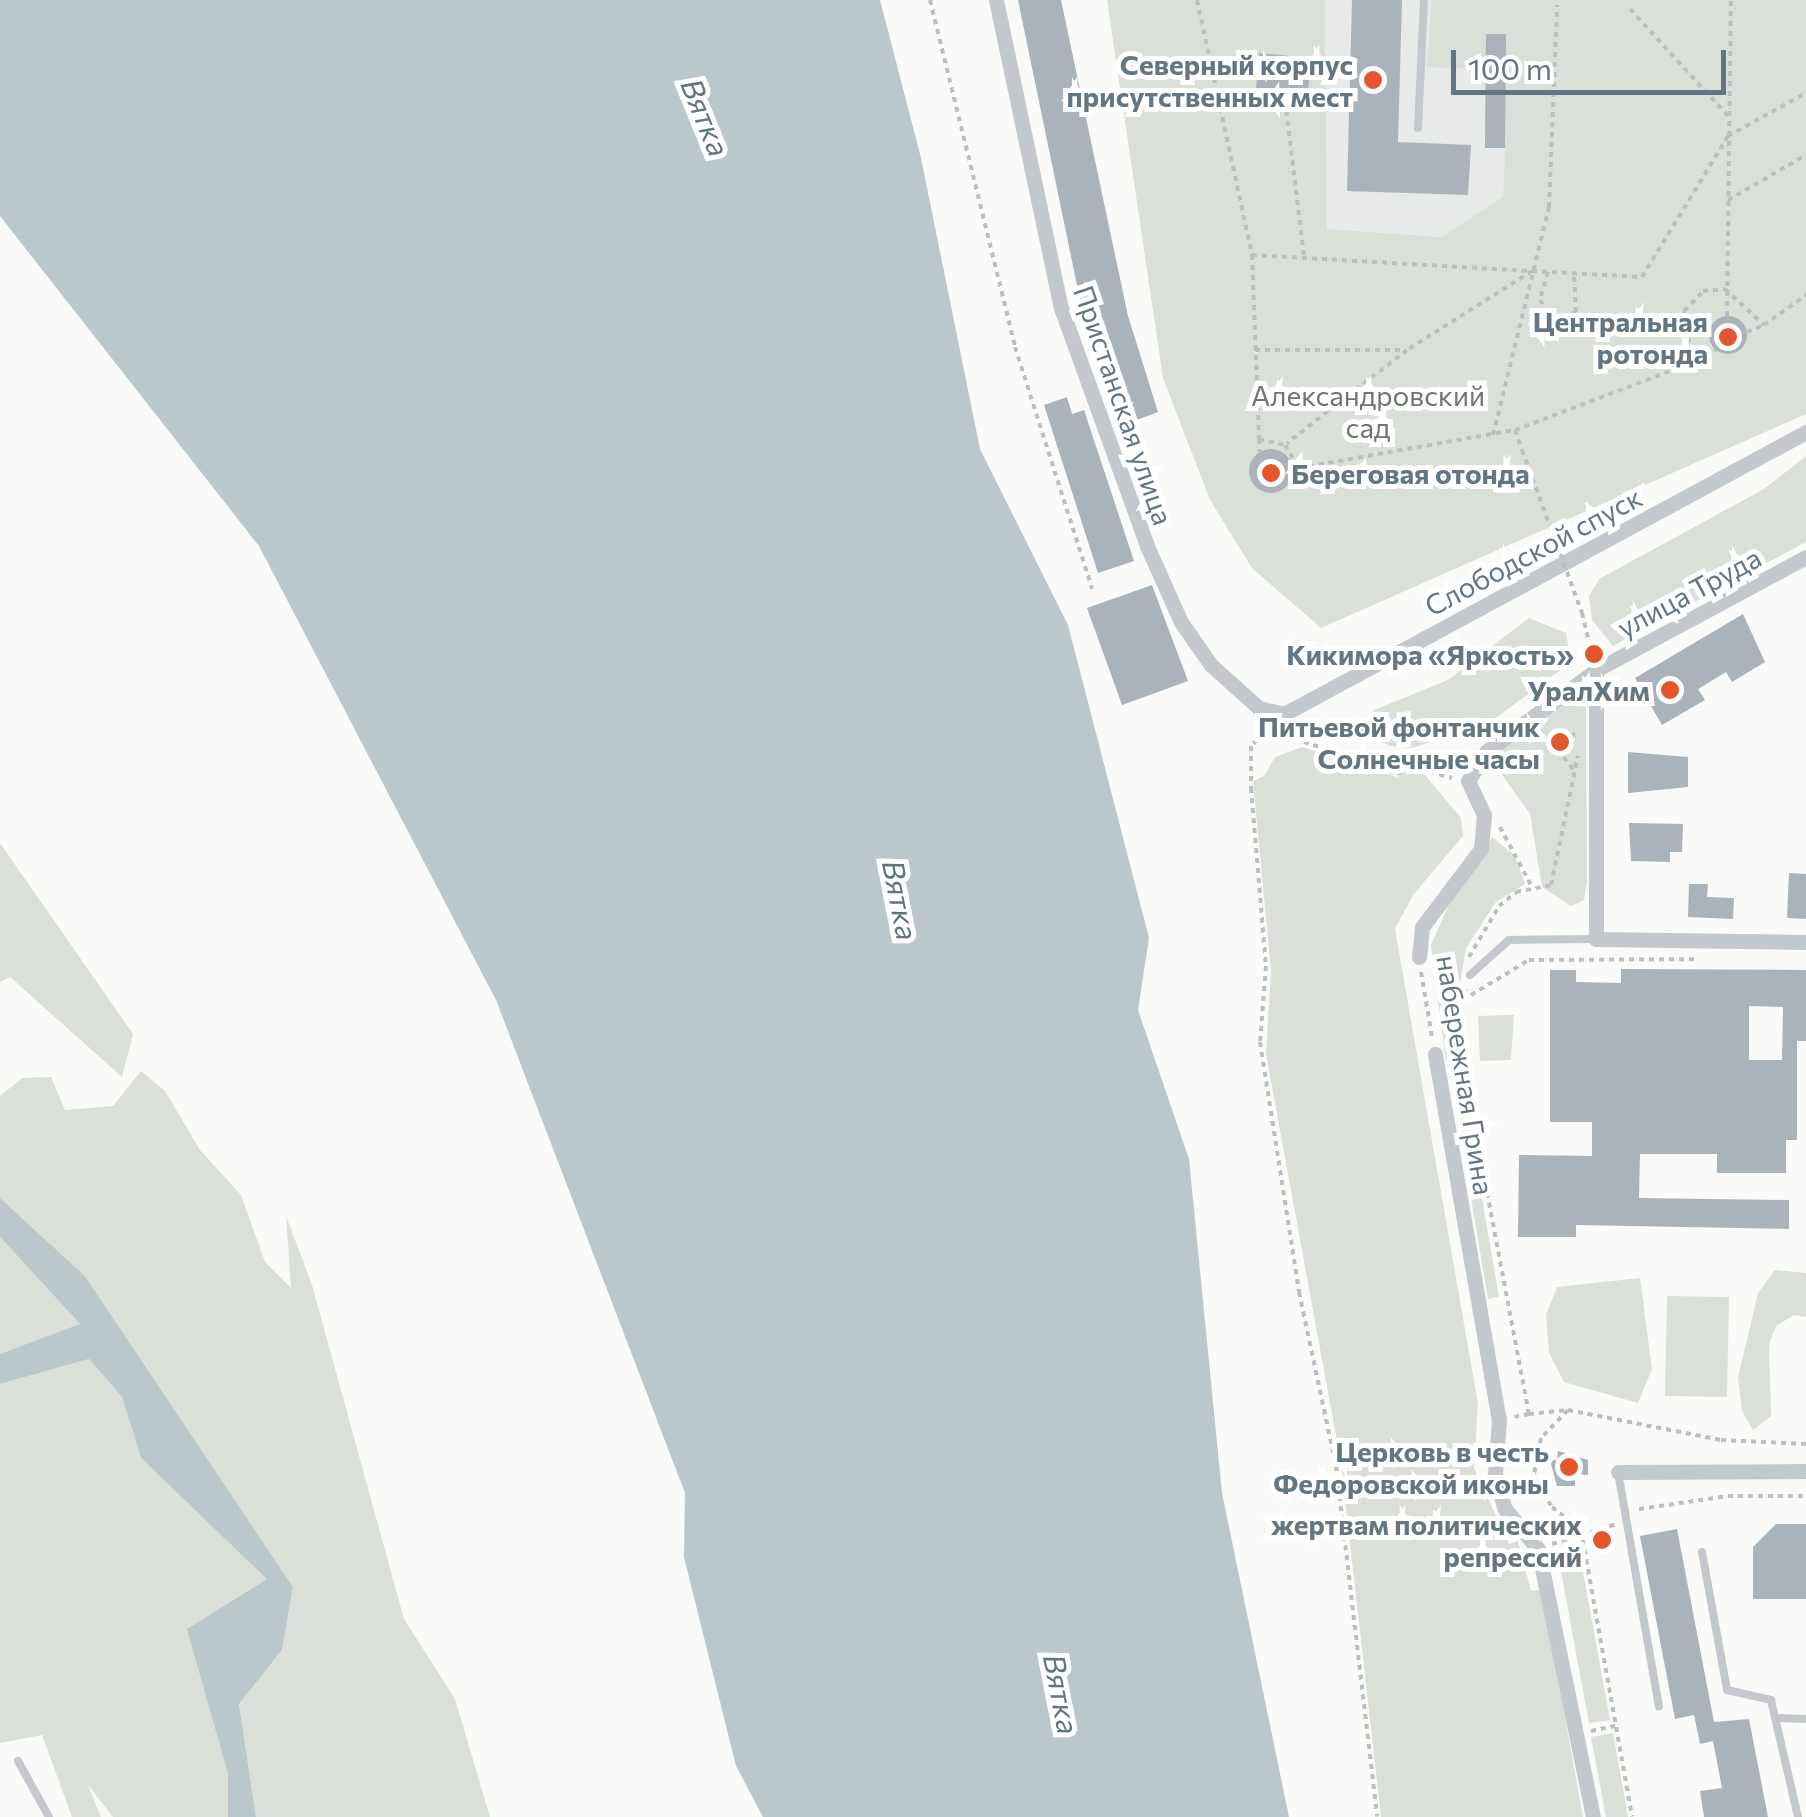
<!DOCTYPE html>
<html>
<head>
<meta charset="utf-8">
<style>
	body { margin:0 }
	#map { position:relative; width:1806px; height:1817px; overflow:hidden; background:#fafaf8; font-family:Commissioner,sans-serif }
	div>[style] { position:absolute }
	.built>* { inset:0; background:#e8e9e9 }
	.green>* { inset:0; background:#dadfd7 }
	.water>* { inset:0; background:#bbc7cb }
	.building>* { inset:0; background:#aab3b9 }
	.round { border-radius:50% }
	.path>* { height:4px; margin-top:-2px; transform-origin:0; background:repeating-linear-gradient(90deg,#bbbfc2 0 5px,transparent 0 10px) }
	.lane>* { height:8px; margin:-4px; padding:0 4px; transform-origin:4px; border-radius:4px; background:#c3c8cc }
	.street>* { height:15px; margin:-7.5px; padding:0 7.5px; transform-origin:7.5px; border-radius:7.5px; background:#c3c8cc }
	.path-bridge>* { height:4px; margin-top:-2px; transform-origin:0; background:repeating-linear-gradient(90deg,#bbbfc2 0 5px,transparent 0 10px) }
	.dots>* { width:28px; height:28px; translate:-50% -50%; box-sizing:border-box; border:5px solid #fff; border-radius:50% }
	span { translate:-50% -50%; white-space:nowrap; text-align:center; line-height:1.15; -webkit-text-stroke:10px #fff; paint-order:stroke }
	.poi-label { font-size:28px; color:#657683; font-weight:700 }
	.right { translate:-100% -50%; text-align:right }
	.left { translate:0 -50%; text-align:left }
	.park-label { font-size:28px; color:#687a64 }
	.street-label { font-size:28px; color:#657683 }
	.water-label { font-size:30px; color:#60757c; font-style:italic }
	.scale { position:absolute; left:1451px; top:50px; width:275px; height:45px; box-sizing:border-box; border:5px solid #657683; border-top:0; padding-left:12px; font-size:30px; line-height:35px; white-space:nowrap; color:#657683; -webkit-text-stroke:8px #fff; paint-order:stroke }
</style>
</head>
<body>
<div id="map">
	<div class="built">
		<div style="clip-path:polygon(1325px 0,1431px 0,1427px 66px,1486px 34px,1505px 148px,1503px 197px,1443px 237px,1327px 229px)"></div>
	</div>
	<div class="green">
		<div style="clip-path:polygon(1107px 0,1325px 0,1327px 229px,1442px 237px,1503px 197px,1505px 148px,1485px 148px,1485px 69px,1427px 67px,1431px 0,1806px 0,1806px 414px,1321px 628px,1252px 568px,1210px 500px,1163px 378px)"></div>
		<div style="clip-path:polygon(1806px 456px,1806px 542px,1613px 646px,1592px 620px,1589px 596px,1599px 579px,1764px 489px)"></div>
		<div style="clip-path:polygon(1529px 618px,1566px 633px,1571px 662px,1493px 720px,1413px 748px,1390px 746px,1360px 731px,1374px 710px,1448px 680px)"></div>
		<div style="clip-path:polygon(1570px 695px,1582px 697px,1586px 709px,1587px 881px,1584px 900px,1571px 906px,1542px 887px,1530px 814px,1493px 762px,1500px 747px)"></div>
		<div style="clip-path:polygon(1302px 747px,1399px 778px,1404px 767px,1425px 775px,1461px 818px,1463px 836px,1413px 895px,1395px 929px,1478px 1404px,1474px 1468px,1509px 1544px,1518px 1541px,1531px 1591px,1542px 1590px,1583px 1817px,1381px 1817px,1341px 1463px,1266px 1054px,1271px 971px,1253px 781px,1264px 776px,1275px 757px)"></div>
		<div style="clip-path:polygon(1492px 837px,1515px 856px,1525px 884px,1496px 902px,1466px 948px,1454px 1018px,1458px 1060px,1446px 1061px,1431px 945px,1454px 893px,1485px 858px)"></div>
		<div style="clip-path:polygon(0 843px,133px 1034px,122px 1077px,10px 977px,0 982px)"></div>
		<div style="clip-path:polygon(1514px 1015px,1511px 1060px,1480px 1061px,1478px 1016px)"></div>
		<div style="clip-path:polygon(141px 1071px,165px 1091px,200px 1150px,241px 1195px,265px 1262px,291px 1288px,286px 1216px,312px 1285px,404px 1619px,455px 1699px,490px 1817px,256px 1817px,239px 1704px,282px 1650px,293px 1587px,85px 1276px,0 1198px,0 1096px,22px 1078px,51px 1077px,65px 1110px,113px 1106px)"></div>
		<div style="clip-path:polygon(1460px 1071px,1499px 1297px,1488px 1299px,1450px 1073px)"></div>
		<div style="clip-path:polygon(0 1237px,81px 1325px,0 1354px)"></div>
		<div style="clip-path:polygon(1775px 1270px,1806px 1273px,1806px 1317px,1794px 1315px,1776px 1326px,1769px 1344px,1771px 1416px,1753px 1430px,1742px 1411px,1738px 1377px,1758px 1293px)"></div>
		<div style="clip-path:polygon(1640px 1278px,1652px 1369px,1638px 1403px,1564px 1382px,1549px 1353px,1546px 1315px,1557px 1287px)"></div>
		<div style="clip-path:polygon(1667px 1296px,1729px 1297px,1727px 1397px,1665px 1396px)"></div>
		<div style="clip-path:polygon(89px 1359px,122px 1397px,141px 1458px,268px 1579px,188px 1630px,228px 1774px,228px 1817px,113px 1817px,88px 1785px,101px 1817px,72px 1817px,42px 1735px,0 1743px,0 1384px)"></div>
		<div style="clip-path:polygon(1579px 1550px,1610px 1720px,1589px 1723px,1560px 1566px)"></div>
		<div style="clip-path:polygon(1613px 1733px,1628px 1817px,1606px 1817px,1591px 1737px)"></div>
	</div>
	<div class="water">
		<div style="clip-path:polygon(0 0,880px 0,921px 158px,980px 449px,1068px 625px,1149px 938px,1138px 1010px,1189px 1159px,1222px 1493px,1289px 1817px,763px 1817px,736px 1766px,684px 1557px,685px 1493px,496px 1000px,259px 546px,0 216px)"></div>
		<div style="clip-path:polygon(0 1198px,85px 1276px,293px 1587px,282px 1650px,239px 1704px,256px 1817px,228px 1817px,228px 1774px,187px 1629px,267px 1579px,141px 1458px,122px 1397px,89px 1359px,0 1384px,0 1354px,80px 1324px,0 1237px)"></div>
	</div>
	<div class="building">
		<div style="clip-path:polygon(1018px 0,1061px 0,1128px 316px,1158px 412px,1123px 425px,1085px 324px)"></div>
		<div style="clip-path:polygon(1352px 0,1402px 0,1398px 142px,1471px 145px,1468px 195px,1347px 191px)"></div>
		<div style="clip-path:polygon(1486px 34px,1506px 34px,1505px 148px,1485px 148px)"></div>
		<div style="clip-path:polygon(1259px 53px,1311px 58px,1308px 93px,1256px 89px)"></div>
		<div class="round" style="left:1709px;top:316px;width:38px;height:38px"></div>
		<div style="clip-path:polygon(1067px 397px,1072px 414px,1084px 410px,1134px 561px,1098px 573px,1044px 405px)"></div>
		<div class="round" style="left:1249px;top:449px;width:44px;height:44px"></div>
		<div style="clip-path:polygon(1152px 585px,1188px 681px,1122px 705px,1087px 608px)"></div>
		<div style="clip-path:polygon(1743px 614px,1765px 662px,1732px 682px,1726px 672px,1698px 689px,1705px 700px,1662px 725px,1635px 678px)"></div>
		<div style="clip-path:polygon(1628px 752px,1688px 757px,1688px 787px,1628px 793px)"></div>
		<div style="clip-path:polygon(1629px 823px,1683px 824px,1682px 852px,1670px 852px,1670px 862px,1631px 861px)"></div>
		<div style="clip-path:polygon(1789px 873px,1806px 874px,1806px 919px,1787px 918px)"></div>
		<div style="clip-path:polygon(1689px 884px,1708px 884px,1707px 897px,1734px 898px,1733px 919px,1688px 917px)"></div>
		<div style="clip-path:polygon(evenodd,1621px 969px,1806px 970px,1806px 1041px,1797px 1041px,1797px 1140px,1786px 1140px,1786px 1173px,1717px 1173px,1717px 1154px,1640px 1154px,1639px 1198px,1789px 1200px,1789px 1229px,1576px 1225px,1576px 1237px,1518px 1237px,1519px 1155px,1592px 1156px,1592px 1122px,1550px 1122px,1550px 970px,1576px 970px,1576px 982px,1621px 983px,1621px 969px,1749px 1006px,1783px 1007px,1782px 1060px,1749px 1060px,1749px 1006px)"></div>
		<div style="clip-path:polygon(1558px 1451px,1588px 1460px,1588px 1475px,1575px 1474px,1575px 1486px,1557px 1486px,1550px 1460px,1557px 1460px)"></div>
		<div style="clip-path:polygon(1776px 1524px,1806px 1524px,1806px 1599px,1753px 1599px,1753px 1547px)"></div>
		<div style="clip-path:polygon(1677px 1529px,1714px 1722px,1749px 1719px,1768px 1817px,1704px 1817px,1700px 1791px,1722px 1788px,1713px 1741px,1700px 1744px,1694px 1715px,1675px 1719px,1640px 1536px)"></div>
	</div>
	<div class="path">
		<div style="left:930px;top:0;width:357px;rotate:76.2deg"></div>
		<div style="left:1015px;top:347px;width:254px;rotate:72.3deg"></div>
		<div style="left:1197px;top:0;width:261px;rotate:77.8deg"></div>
		<div style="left:1252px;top:255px;width:184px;rotate:87.8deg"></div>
		<div style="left:1259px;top:439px;width:27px;rotate:13deg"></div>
		<div style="left:1285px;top:445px;width:27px;rotate:59deg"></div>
		<div style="left:1299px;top:468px;width:219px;rotate:-10deg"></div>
		<div style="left:1515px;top:430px;width:195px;rotate:-20.8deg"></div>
		<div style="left:1697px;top:361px;width:38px;rotate:-112deg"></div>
		<div style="left:1683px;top:326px;width:15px;rotate:-86deg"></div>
		<div style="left:1684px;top:311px;width:28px;rotate:-46deg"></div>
		<div style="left:1703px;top:291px;width:22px;rotate:-5deg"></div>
		<div style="left:1725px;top:289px;width:53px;rotate:42.7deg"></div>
		<div style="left:1764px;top:325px;width:52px;rotate:-35.5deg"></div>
		<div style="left:1630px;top:9px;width:145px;rotate:47.5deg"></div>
		<div style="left:1208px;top:67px;width:49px;rotate:5.8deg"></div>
		<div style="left:1284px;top:91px;width:167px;rotate:83.1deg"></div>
		<div style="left:1728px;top:200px;width:90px;rotate:-30deg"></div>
		<div style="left:1252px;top:255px;width:280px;rotate:3.3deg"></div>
		<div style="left:1532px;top:271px;width:148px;rotate:147.7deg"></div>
		<div style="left:1407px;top:350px;width:152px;rotate:142.2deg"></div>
		<div style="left:1532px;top:271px;width:110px;rotate:3.1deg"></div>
		<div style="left:1642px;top:277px;width:165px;rotate:-58.6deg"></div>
		<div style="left:1728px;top:136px;width:89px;rotate:-28.9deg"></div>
		<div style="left:1548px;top:272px;width:29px;rotate:106deg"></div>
		<div style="left:1540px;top:300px;width:24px;rotate:57deg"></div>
		<div style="left:1553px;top:320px;width:24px;rotate:-19deg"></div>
		<div style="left:1576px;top:312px;width:38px;rotate:-93deg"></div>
		<div style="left:1727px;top:316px;width:316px;rotate:-89.3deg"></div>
		<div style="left:1747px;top:332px;width:18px;rotate:-22deg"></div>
		<div style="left:1255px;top:350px;width:150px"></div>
		<div style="left:1697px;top:361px;width:22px;rotate:-30deg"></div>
		<div style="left:1515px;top:430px;width:21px;rotate:71deg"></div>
		<div style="left:1493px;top:435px;width:235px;rotate:-76.2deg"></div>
		<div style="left:1549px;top:207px;width:202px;rotate:-87.7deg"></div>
		<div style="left:1259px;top:439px;width:13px;rotate:86deg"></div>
		<div style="left:1582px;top:613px;width:43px;rotate:76.6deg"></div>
		<div style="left:1285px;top:735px;width:121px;rotate:19.3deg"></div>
		<div style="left:1399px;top:775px;width:12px;rotate:-81deg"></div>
		<div style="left:1401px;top:763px;width:53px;rotate:16.4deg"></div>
		<div style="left:1257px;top:740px;width:8px;rotate:135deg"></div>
		<div style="left:1251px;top:746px;width:42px;rotate:90deg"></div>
		<div style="left:1251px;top:788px;width:179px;rotate:85.2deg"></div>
		<div style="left:1266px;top:966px;width:76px;rotate:94.5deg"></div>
		<div style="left:1260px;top:1042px;width:253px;rotate:81.1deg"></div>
		<div style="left:1299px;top:1292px;width:178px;rotate:78deg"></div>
		<div style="left:1336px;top:1466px;width:353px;rotate:83.3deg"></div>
		<div style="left:1573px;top:769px;width:36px;rotate:-128deg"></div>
		<div style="left:1551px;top:741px;width:30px;rotate:-15deg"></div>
		<div style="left:1500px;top:827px;width:68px;rotate:61.9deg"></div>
		<div style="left:1469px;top:957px;width:59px;rotate:-59.5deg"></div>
		<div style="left:1499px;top:906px;width:22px;rotate:-39deg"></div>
		<div style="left:1516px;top:892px;width:36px;rotate:-11deg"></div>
		<div style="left:1551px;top:885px;width:132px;rotate:-78.2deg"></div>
		<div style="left:1421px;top:972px;width:66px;rotate:80.4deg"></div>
		<div style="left:1461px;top:986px;width:79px;rotate:88.5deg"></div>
		<div style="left:1463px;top:1065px;width:355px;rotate:79.3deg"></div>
		<div style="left:1529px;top:1414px;width:15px;rotate:169deg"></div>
		<div style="left:1463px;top:989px;width:10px;rotate:37deg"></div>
		<div style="left:1471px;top:995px;width:68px;rotate:-31.1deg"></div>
		<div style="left:1529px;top:960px;width:167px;rotate:-0.3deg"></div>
		<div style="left:1568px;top:1410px;width:39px;rotate:134deg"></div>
		<div style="left:1541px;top:1438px;width:38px;rotate:101deg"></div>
		<div style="left:1534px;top:1475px;width:37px;rotate:61deg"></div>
		<div style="left:1552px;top:1507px;width:37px;rotate:38deg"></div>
		<div style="left:1581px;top:1530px;width:291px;rotate:79.9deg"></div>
		<div style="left:1529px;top:1414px;width:39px;rotate:-6deg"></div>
		<div style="left:1568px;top:1410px;width:156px;rotate:11.1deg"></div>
		<div style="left:1721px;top:1440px;width:85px;rotate:2.7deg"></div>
		<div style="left:1639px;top:1509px;width:90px;rotate:-8.3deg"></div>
		<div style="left:1728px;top:1496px;width:78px"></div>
		<div style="left:1552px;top:1544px;width:68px;rotate:-17.1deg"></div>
		<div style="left:1591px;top:1731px;width:25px;rotate:-12deg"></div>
	</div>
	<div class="lane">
		<div style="left:1418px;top:128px;width:128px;rotate:-87.3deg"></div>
		<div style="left:1470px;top:975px;width:52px;rotate:-41.9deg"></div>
		<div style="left:1509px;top:940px;width:87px;rotate:-0.7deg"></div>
		<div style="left:1618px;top:1472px;width:238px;rotate:80.1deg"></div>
		<div style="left:1702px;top:1552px;width:140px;rotate:79.7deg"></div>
		<div style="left:1727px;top:1690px;width:45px;rotate:12.8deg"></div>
		<div style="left:1771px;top:1700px;width:120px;rotate:77deg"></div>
		<div style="left:1775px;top:1718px;width:31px;rotate:2deg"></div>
		<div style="left:18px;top:1761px;width:64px;rotate:61deg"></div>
	</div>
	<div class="street">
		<div style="left:996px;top:0;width:315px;rotate:78.1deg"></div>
		<div style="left:1061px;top:308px;width:253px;rotate:70.1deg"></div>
		<div style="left:1147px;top:546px;width:83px;rotate:65.9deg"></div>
		<div style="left:1181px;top:622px;width:52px;rotate:55.1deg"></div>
		<div style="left:1211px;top:665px;width:64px;rotate:41.9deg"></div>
		<div style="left:1259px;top:708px;width:26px;rotate:13deg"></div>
		<div style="left:1596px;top:670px;width:269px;rotate:90deg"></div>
		<div style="left:1596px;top:939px;width:210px;rotate:0.8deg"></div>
		<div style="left:1269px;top:728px;width:21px;rotate:-43deg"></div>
		<div style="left:1284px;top:714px;width:593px;rotate:-28.38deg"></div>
		<div style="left:1419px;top:957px;width:30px;rotate:-84deg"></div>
		<div style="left:1422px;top:927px;width:98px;rotate:-52.9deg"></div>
		<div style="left:1481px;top:849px;width:34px;rotate:-85deg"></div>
		<div style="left:1484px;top:815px;width:38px;rotate:-115deg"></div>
		<div style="left:1468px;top:781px;width:36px;rotate:-58deg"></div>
		<div style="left:1487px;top:751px;width:136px;rotate:-36.6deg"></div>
		<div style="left:1596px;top:670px;width:238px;rotate:-28.3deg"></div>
		<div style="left:1435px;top:1054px;width:371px;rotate:80.1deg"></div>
		<div style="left:1499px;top:1419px;width:56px;rotate:94.1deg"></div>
		<div style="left:1495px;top:1475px;width:35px;rotate:74deg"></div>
		<div style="left:1505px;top:1509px;width:52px;rotate:50.5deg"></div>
		<div style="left:1538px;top:1549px;width:274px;rotate:78.4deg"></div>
		<div style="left:1618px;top:1472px;width:188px;rotate:-0.3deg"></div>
	</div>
	<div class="path-bridge">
		<div style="left:1522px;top:450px;width:174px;rotate:69.8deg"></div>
	</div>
	<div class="dots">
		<div style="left:1373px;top:80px;background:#e4572e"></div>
		<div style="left:1728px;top:337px;background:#e4572e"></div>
		<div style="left:1271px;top:473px;background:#e4572e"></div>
		<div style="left:1594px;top:654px;background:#e4572e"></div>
		<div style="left:1670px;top:690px;background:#e4572e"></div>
		<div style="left:1560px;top:742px;background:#e4572e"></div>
		<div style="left:1569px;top:1467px;background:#e4572e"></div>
		<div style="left:1602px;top:1540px;background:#e4572e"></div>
	</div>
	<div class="poi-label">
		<span class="right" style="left:1353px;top:80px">Северный корпус<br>присутственных мест</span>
		<span class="right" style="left:1708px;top:337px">Центральная<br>ротонда</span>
		<span class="left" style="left:1291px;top:473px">Береговая отонда</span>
		<span class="right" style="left:1574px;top:654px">Кикимора «Яркость»</span>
		<span class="right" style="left:1650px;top:690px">УралХим</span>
		<span class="right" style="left:1540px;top:742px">Питьевой фонтанчик<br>Солнечные часы</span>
		<span class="right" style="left:1549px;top:1467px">Церковь в честь<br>Федоровской иконы</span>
		<span class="right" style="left:1582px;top:1540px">жертвам политических<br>репрессий</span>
	</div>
	<div class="park-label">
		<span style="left:1368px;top:411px">Александровский<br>сад</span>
	</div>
	<div class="street-label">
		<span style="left:1124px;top:405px;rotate:71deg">Пристанская улица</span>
		<span style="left:1533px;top:551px;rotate:-28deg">Слободской спуск</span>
		<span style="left:1689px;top:592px;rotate:-28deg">улица Труда</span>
		<span style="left:1466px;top:1075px;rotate:81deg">набережная Грина</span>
	</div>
	<div class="water-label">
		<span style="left:706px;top:117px;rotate:68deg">Вятка</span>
		<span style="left:901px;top:900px;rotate:79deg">Вятка</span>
		<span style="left:1062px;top:1694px;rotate:79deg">Вятка</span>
	</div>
	<div class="scale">100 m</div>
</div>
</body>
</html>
